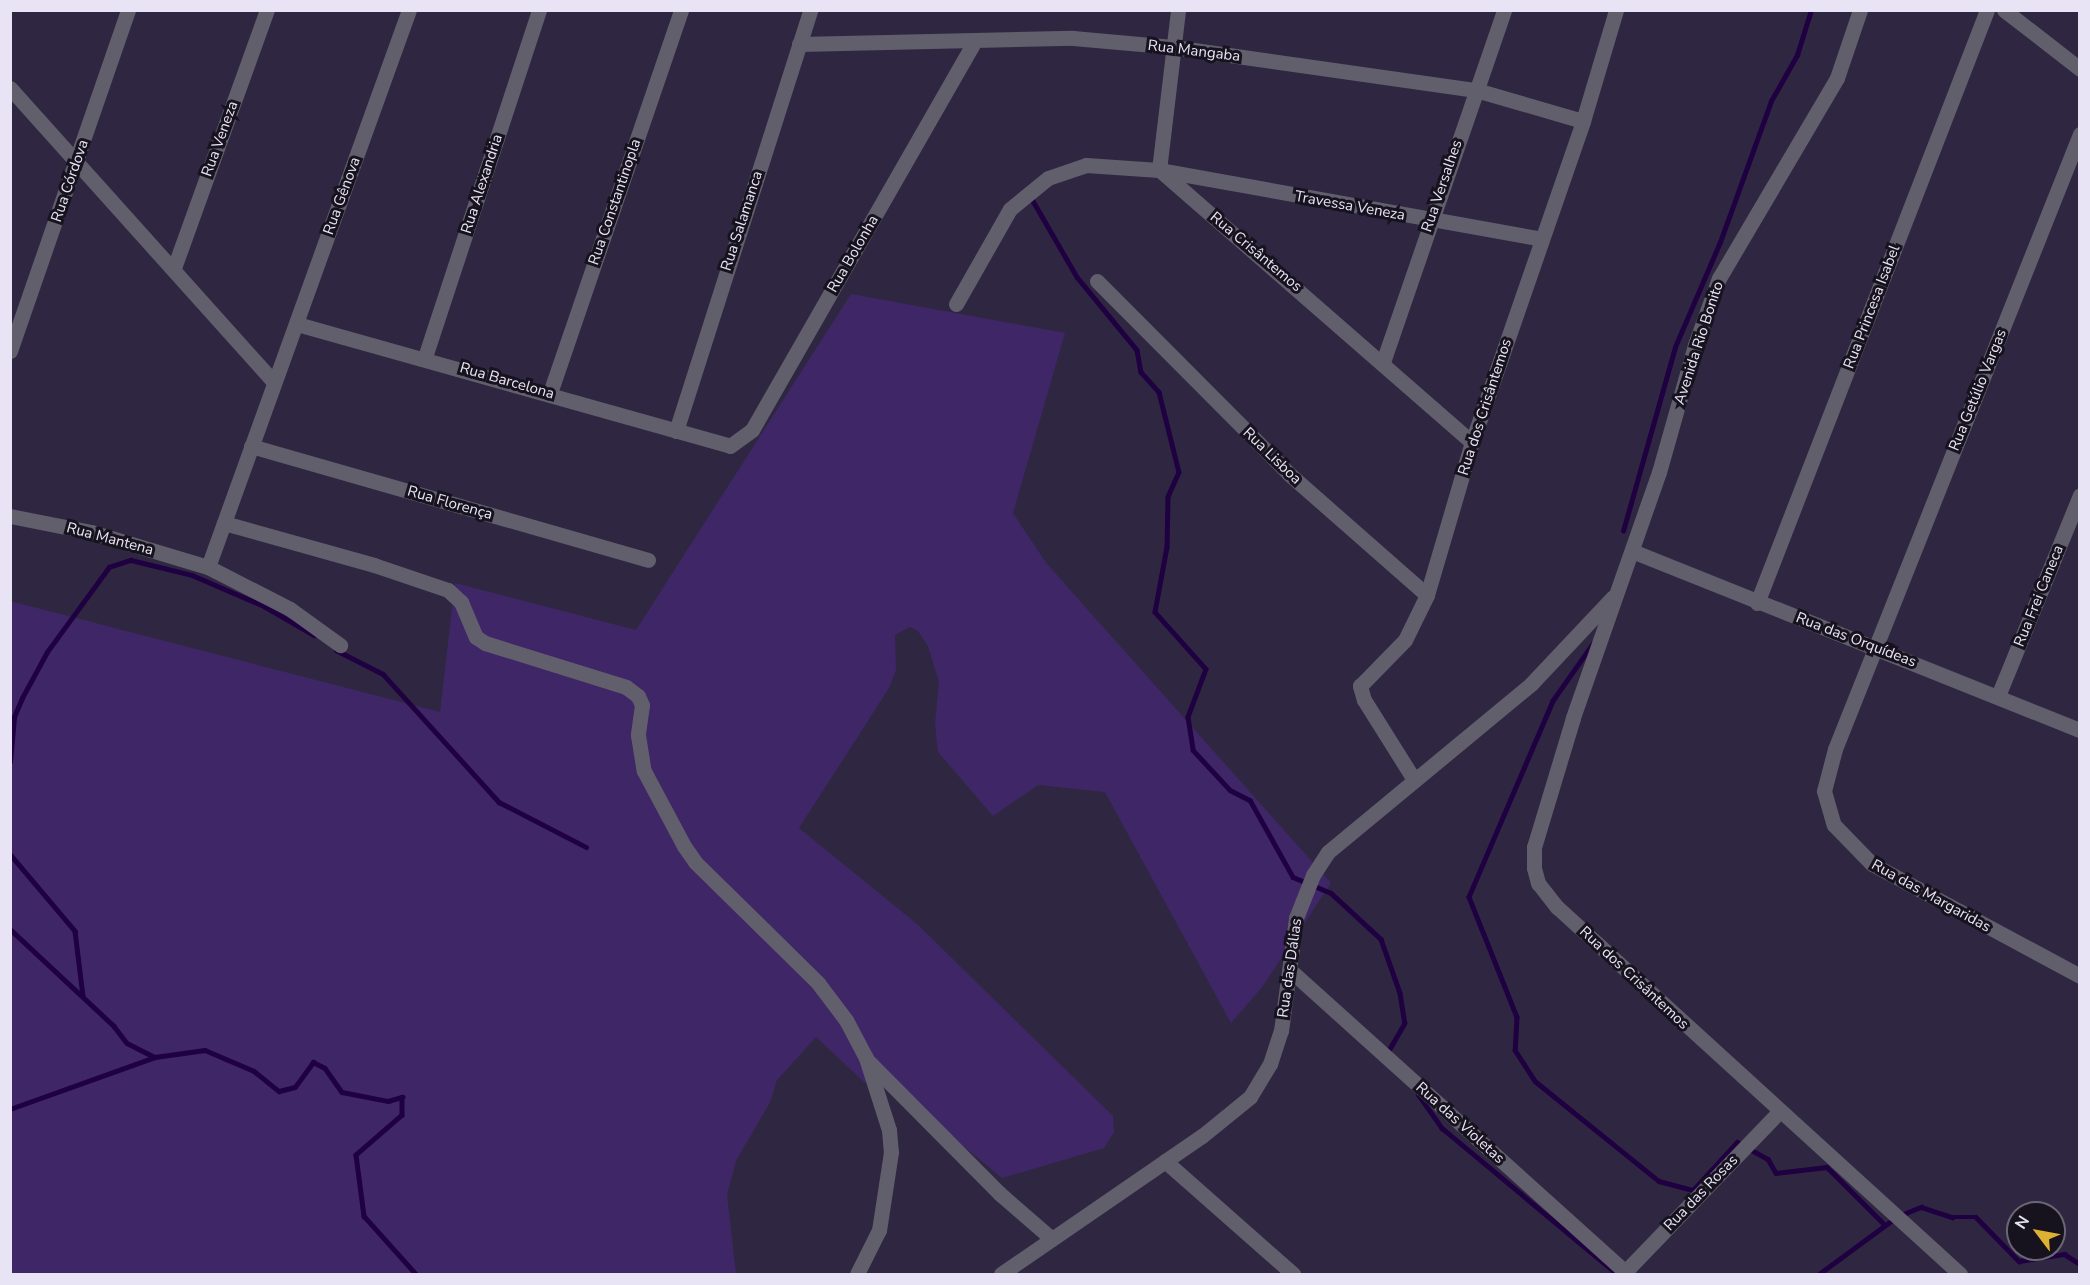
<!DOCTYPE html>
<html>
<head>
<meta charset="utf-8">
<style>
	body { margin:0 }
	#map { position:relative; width:2090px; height:1285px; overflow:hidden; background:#2f2741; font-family:"Nunito Sans",sans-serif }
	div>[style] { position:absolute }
	.green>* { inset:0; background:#3f2667 }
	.stream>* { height:4.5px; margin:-2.25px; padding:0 2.25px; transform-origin:2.25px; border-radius:2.25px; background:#1f0041 }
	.minor>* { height:15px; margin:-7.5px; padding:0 7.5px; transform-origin:7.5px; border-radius:7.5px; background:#625f6c }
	span { translate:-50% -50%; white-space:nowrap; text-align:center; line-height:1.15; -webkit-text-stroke:6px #16131e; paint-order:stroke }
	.street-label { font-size:15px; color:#e8e4f5 }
	.frame { position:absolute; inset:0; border:12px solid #e8e4f5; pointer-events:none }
	.north { position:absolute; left:2006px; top:1201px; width:60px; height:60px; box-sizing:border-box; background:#16131e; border:2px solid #6a6774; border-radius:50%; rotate:302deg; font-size:16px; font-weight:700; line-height:24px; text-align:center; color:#e8e4f5 }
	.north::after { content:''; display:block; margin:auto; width:21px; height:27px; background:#ddb133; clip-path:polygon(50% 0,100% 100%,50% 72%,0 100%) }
</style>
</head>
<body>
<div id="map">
	<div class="green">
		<div style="clip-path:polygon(851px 294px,1065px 333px,1013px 513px,1047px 564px,1331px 883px,1262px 987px,1231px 1023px,1105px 792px,1038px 785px,993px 816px,938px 752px,935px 724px,939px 682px,928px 646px,918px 631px,910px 627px,895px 635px,896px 670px,889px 688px,799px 828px,917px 924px,1113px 1116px,1114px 1132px,1104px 1148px,1002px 1178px,875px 1073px,865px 1083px,816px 1037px,777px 1080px,770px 1102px,736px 1161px,727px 1195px,736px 1274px,11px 1274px,10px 601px,440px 712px,455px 583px,636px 630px)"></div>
	</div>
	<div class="stream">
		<div style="left:1032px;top:199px;width:90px;rotate:60deg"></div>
		<div style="left:1077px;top:277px;width:94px;rotate:50.6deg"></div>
		<div style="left:1137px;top:350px;width:22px;rotate:80deg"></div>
		<div style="left:1141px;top:372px;width:27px;rotate:48deg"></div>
		<div style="left:1159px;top:392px;width:82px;rotate:76deg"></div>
		<div style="left:1179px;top:472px;width:27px;rotate:114deg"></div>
		<div style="left:1168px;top:497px;width:50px;rotate:91.1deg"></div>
		<div style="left:1167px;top:547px;width:66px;rotate:100.5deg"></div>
		<div style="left:1155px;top:612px;width:76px;rotate:48.2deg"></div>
		<div style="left:1206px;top:669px;width:51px;rotate:110.6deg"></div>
		<div style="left:1188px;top:717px;width:33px;rotate:81deg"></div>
		<div style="left:1193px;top:750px;width:54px;rotate:47.2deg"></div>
		<div style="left:1230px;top:790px;width:22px;rotate:27deg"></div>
		<div style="left:1250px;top:800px;width:88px;rotate:60.8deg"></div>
		<div style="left:1293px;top:877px;width:41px;rotate:22.8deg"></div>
		<div style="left:1331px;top:893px;width:68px;rotate:42.6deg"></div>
		<div style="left:1381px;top:939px;width:57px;rotate:70.6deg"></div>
		<div style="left:1400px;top:993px;width:30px;rotate:81deg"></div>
		<div style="left:1405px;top:1023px;width:34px;rotate:120deg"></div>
		<div style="left:1623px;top:531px;width:191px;rotate:-74.2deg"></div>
		<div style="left:1675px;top:347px;width:114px;rotate:-66.8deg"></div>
		<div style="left:1720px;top:242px;width:150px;rotate:-70.1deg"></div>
		<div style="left:1771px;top:101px;width:53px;rotate:-60.5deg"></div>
		<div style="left:1797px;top:55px;width:47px;rotate:-72.7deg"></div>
		<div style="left:1593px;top:644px;width:70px;rotate:125.1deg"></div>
		<div style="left:1553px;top:701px;width:213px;rotate:113.2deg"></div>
		<div style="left:1469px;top:897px;width:129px;rotate:68.2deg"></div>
		<div style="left:1517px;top:1017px;width:33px;rotate:93deg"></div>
		<div style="left:1515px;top:1050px;width:37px;rotate:57deg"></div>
		<div style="left:1535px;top:1081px;width:159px;rotate:38.9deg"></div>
		<div style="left:1659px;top:1181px;width:35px;rotate:15deg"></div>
		<div style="left:1693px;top:1190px;width:65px;rotate:-47.5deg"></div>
		<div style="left:1737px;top:1142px;width:35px;rotate:29deg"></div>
		<div style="left:1768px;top:1159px;width:16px;rotate:60deg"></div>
		<div style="left:1776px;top:1173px;width:51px;rotate:-6.7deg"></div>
		<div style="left:1827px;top:1167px;width:82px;rotate:45deg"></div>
		<div style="left:336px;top:650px;width:53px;rotate:27.1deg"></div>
		<div style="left:383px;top:674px;width:173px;rotate:47.8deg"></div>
		<div style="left:499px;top:802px;width:98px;rotate:27.3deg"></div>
		<div style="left:10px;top:762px;width:45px;rotate:-84.9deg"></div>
		<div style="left:14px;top:717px;width:21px;rotate:-67deg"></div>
		<div style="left:22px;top:698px;width:52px;rotate:-61.5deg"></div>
		<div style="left:47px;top:652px;width:105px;rotate:-53.9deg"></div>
		<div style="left:109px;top:567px;width:23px;rotate:-18deg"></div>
		<div style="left:131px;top:560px;width:63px;rotate:13.8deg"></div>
		<div style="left:192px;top:575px;width:78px;rotate:23.3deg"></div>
		<div style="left:264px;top:606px;width:58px;rotate:30.1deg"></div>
		<div style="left:10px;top:854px;width:101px;rotate:49.8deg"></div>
		<div style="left:75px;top:931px;width:65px;rotate:83deg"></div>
		<div style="left:10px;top:929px;width:142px;rotate:43deg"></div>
		<div style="left:114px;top:1026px;width:21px;rotate:53deg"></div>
		<div style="left:127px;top:1043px;width:31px;rotate:27deg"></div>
		<div style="left:1418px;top:1094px;width:42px;rotate:54.8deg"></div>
		<div style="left:1442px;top:1128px;width:228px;rotate:39.8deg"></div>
		<div style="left:10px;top:1109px;width:154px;rotate:-19.7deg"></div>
		<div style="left:155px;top:1057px;width:50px;rotate:-8deg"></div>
		<div style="left:205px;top:1050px;width:53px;rotate:23.2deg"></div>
		<div style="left:254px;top:1071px;width:32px;rotate:39deg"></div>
		<div style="left:279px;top:1091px;width:16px;rotate:-14deg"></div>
		<div style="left:295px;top:1087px;width:31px;rotate:-54deg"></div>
		<div style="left:313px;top:1062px;width:13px;rotate:27deg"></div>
		<div style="left:325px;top:1068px;width:29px;rotate:55deg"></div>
		<div style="left:342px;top:1092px;width:47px;rotate:11.1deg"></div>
		<div style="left:388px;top:1101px;width:15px;rotate:-16deg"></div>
		<div style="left:402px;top:1097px;width:18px;rotate:90deg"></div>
		<div style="left:402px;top:1115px;width:61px;rotate:139deg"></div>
		<div style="left:356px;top:1155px;width:62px;rotate:82.5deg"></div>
		<div style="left:364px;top:1216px;width:78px;rotate:48.1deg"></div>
		<div style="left:1901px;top:1215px;width:22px;rotate:-22deg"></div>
		<div style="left:1921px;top:1207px;width:33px;rotate:18deg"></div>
		<div style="left:1952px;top:1217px;width:24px"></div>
		<div style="left:1976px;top:1217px;width:62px;rotate:45.7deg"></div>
		<div style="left:2019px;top:1261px;width:46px;rotate:-8.8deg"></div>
		<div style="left:2064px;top:1254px;width:19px;rotate:32deg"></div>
		<div style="left:1819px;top:1274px;width:93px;rotate:-36.3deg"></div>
	</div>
	<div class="minor">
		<div style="left:1860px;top:10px;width:72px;rotate:108.7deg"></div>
		<div style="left:1837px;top:78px;width:232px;rotate:120.5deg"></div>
		<div style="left:1719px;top:278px;width:71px;rotate:109.7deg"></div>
		<div style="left:1695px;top:345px;width:132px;rotate:105.8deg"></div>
		<div style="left:1659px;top:472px;width:261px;rotate:109.3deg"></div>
		<div style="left:1573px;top:718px;width:135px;rotate:106.8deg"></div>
		<div style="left:1534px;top:847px;width:21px;rotate:90deg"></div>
		<div style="left:1534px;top:868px;width:16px;rotate:75deg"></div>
		<div style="left:1538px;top:883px;width:31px;rotate:52deg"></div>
		<div style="left:1557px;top:907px;width:545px;rotate:42.32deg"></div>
		<div style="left:2004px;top:10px;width:96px;rotate:37.8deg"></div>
		<div style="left:799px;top:44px;width:274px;rotate:-1.3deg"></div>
		<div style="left:1073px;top:38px;width:100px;rotate:5.1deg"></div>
		<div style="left:1173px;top:47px;width:306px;rotate:8.1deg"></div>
		<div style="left:1476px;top:90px;width:111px;rotate:16.2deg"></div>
		<div style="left:10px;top:88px;width:394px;rotate:48.1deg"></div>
		<div style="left:2080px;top:134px;width:662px;rotate:111.72deg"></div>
		<div style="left:1835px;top:749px;width:43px;rotate:104.7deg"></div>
		<div style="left:1824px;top:791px;width:35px;rotate:74deg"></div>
		<div style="left:1834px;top:825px;width:54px;rotate:45.7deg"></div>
		<div style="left:1872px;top:864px;width:236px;rotate:28.3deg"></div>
		<div style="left:1159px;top:170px;width:161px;rotate:-83.2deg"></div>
		<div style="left:1162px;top:172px;width:411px;rotate:41.1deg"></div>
		<div style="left:174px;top:268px;width:274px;rotate:-70.2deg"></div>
		<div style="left:1097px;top:281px;width:271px;rotate:45.1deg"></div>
		<div style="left:1288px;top:473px;width:185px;rotate:41.3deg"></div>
		<div style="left:956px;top:304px;width:109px;rotate:-60.4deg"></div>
		<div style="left:1010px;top:209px;width:49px;rotate:-39.2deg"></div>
		<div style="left:1048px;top:178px;width:40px;rotate:-18.9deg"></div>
		<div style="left:1086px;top:165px;width:73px;rotate:3.9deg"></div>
		<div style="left:1159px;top:170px;width:388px;rotate:10.2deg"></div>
		<div style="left:297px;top:324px;width:450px;rotate:15.7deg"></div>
		<div style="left:730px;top:446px;width:27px;rotate:-36deg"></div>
		<div style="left:752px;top:430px;width:448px;rotate:-60.2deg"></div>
		<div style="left:10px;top:351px;width:361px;rotate:-70.9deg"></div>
		<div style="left:425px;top:357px;width:365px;rotate:-71.8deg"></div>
		<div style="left:1383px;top:362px;width:372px;rotate:-71deg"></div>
		<div style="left:550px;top:393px;width:405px;rotate:-71.1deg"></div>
		<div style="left:676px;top:431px;width:442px;rotate:-72.3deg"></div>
		<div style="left:251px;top:446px;width:413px;rotate:16deg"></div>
		<div style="left:10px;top:516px;width:83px;rotate:11.2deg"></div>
		<div style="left:91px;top:532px;width:122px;rotate:16.7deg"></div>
		<div style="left:208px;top:567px;width:92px;rotate:27.1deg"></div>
		<div style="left:290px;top:609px;width:62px;rotate:35.8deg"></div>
		<div style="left:224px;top:523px;width:156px;rotate:15.6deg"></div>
		<div style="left:374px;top:565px;width:78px;rotate:18.7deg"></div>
		<div style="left:448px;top:590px;width:18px;rotate:43deg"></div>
		<div style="left:461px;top:602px;width:38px;rotate:67deg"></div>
		<div style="left:476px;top:637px;width:11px;rotate:34deg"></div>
		<div style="left:485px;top:643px;width:148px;rotate:17.3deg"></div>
		<div style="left:626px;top:687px;width:15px;rotate:37deg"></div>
		<div style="left:638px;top:696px;width:10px;rotate:66deg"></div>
		<div style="left:642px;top:705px;width:30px;rotate:98deg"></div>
		<div style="left:638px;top:735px;width:36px;rotate:81deg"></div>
		<div style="left:644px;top:771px;width:85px;rotate:61.9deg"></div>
		<div style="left:684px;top:846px;width:19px;rotate:55deg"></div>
		<div style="left:695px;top:862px;width:173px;rotate:44.5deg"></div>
		<div style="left:818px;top:983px;width:46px;rotate:52.9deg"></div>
		<div style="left:846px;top:1020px;width:43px;rotate:62.2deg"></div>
		<div style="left:866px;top:1058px;width:76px;rotate:72.3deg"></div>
		<div style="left:889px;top:1130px;width:22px;rotate:85deg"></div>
		<div style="left:891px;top:1152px;width:79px;rotate:98.7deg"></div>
		<div style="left:879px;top:1230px;width:49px;rotate:116.6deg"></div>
		<div style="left:1632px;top:551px;width:482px;rotate:21.8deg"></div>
		<div style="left:208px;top:567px;width:592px;rotate:-70.16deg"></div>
		<div style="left:1757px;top:603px;width:636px;rotate:-68.8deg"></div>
		<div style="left:1998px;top:696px;width:217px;rotate:-67.8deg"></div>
		<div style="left:1413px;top:778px;width:92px;rotate:-122.1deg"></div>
		<div style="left:1364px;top:700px;width:15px;rotate:-106deg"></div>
		<div style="left:1360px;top:686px;width:64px;rotate:-45.6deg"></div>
		<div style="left:1405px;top:640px;width:50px;rotate:-63.9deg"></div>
		<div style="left:1427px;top:595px;width:159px;rotate:-73.6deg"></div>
		<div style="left:1472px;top:442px;width:340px;rotate:-70.9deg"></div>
		<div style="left:1583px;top:121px;width:116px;rotate:-73.4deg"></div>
		<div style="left:1291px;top:971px;width:453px;rotate:42deg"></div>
		<div style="left:869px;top:1062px;width:185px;rotate:45.2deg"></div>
		<div style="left:999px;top:1193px;width:70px;rotate:41deg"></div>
		<div style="left:1165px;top:1161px;width:171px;rotate:41.4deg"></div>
		<div style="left:1001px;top:1274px;width:244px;rotate:-34.5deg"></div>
		<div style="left:1202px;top:1136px;width:62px;rotate:-39.1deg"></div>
		<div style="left:1250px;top:1097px;width:39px;rotate:-59deg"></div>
		<div style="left:1270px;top:1064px;width:35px;rotate:-72deg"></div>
		<div style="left:1281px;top:1031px;width:114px;rotate:-82.4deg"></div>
		<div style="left:1296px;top:918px;width:46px;rotate:-68.4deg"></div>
		<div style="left:1313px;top:875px;width:27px;rotate:-57deg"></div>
		<div style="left:1328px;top:852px;width:264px;rotate:-39.6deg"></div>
		<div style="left:1531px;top:684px;width:120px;rotate:-46.7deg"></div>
		<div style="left:1623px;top:1274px;width:226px;rotate:-46.1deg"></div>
	</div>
	<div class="street-label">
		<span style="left:1194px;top:51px;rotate:7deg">Rua Mangaba</span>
		<span style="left:220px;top:139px;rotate:-70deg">Rua Veneza</span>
		<span style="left:70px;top:181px;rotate:-71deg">Rua Córdova</span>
		<span style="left:482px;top:184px;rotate:-72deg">Rua Alexandria</span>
		<span style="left:1442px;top:186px;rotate:-71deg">Rua Versalhes</span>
		<span style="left:342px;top:196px;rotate:-70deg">Rua Gênova</span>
		<span style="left:615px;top:202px;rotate:-71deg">Rua Constantinopla</span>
		<span style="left:1350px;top:206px;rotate:10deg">Travessa Veneza</span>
		<span style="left:742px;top:221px;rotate:-72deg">Rua Salamanca</span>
		<span style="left:1256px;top:252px;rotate:40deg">Rua Crisântemos</span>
		<span style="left:853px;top:254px;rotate:-60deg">Rua Bolonha</span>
		<span style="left:1872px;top:307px;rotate:-69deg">Rua Princesa Isabel</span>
		<span style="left:1699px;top:343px;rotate:-72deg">Avenida Rio Bonito</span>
		<span style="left:507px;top:381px;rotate:16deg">Rua Barcelona</span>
		<span style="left:1978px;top:390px;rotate:-68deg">Rua Getúlio Vargas</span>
		<span style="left:1485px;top:407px;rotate:-72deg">Rua dos Crisântemos</span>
		<span style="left:1272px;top:456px;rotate:44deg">Rua Lisboa</span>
		<span style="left:450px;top:503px;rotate:16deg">Rua Florença</span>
		<span style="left:110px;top:539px;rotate:15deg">Rua Mantena</span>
		<span style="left:2039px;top:596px;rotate:-68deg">Rua Frei Caneca</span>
		<span style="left:1856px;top:640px;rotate:21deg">Rua das Orquídeas</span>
		<span style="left:1931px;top:896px;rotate:29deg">Rua das Margaridas</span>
		<span style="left:1290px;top:968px;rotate:-82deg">Rua das Dálias</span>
		<span style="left:1634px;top:978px;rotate:43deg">Rua dos Crisântemos</span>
		<span style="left:1460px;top:1123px;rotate:42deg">Rua das Violetas</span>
		<span style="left:1701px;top:1193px;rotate:-46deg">Rua das Rosas</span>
	</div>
	<div class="frame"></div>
	<div class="north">N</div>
</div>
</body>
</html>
